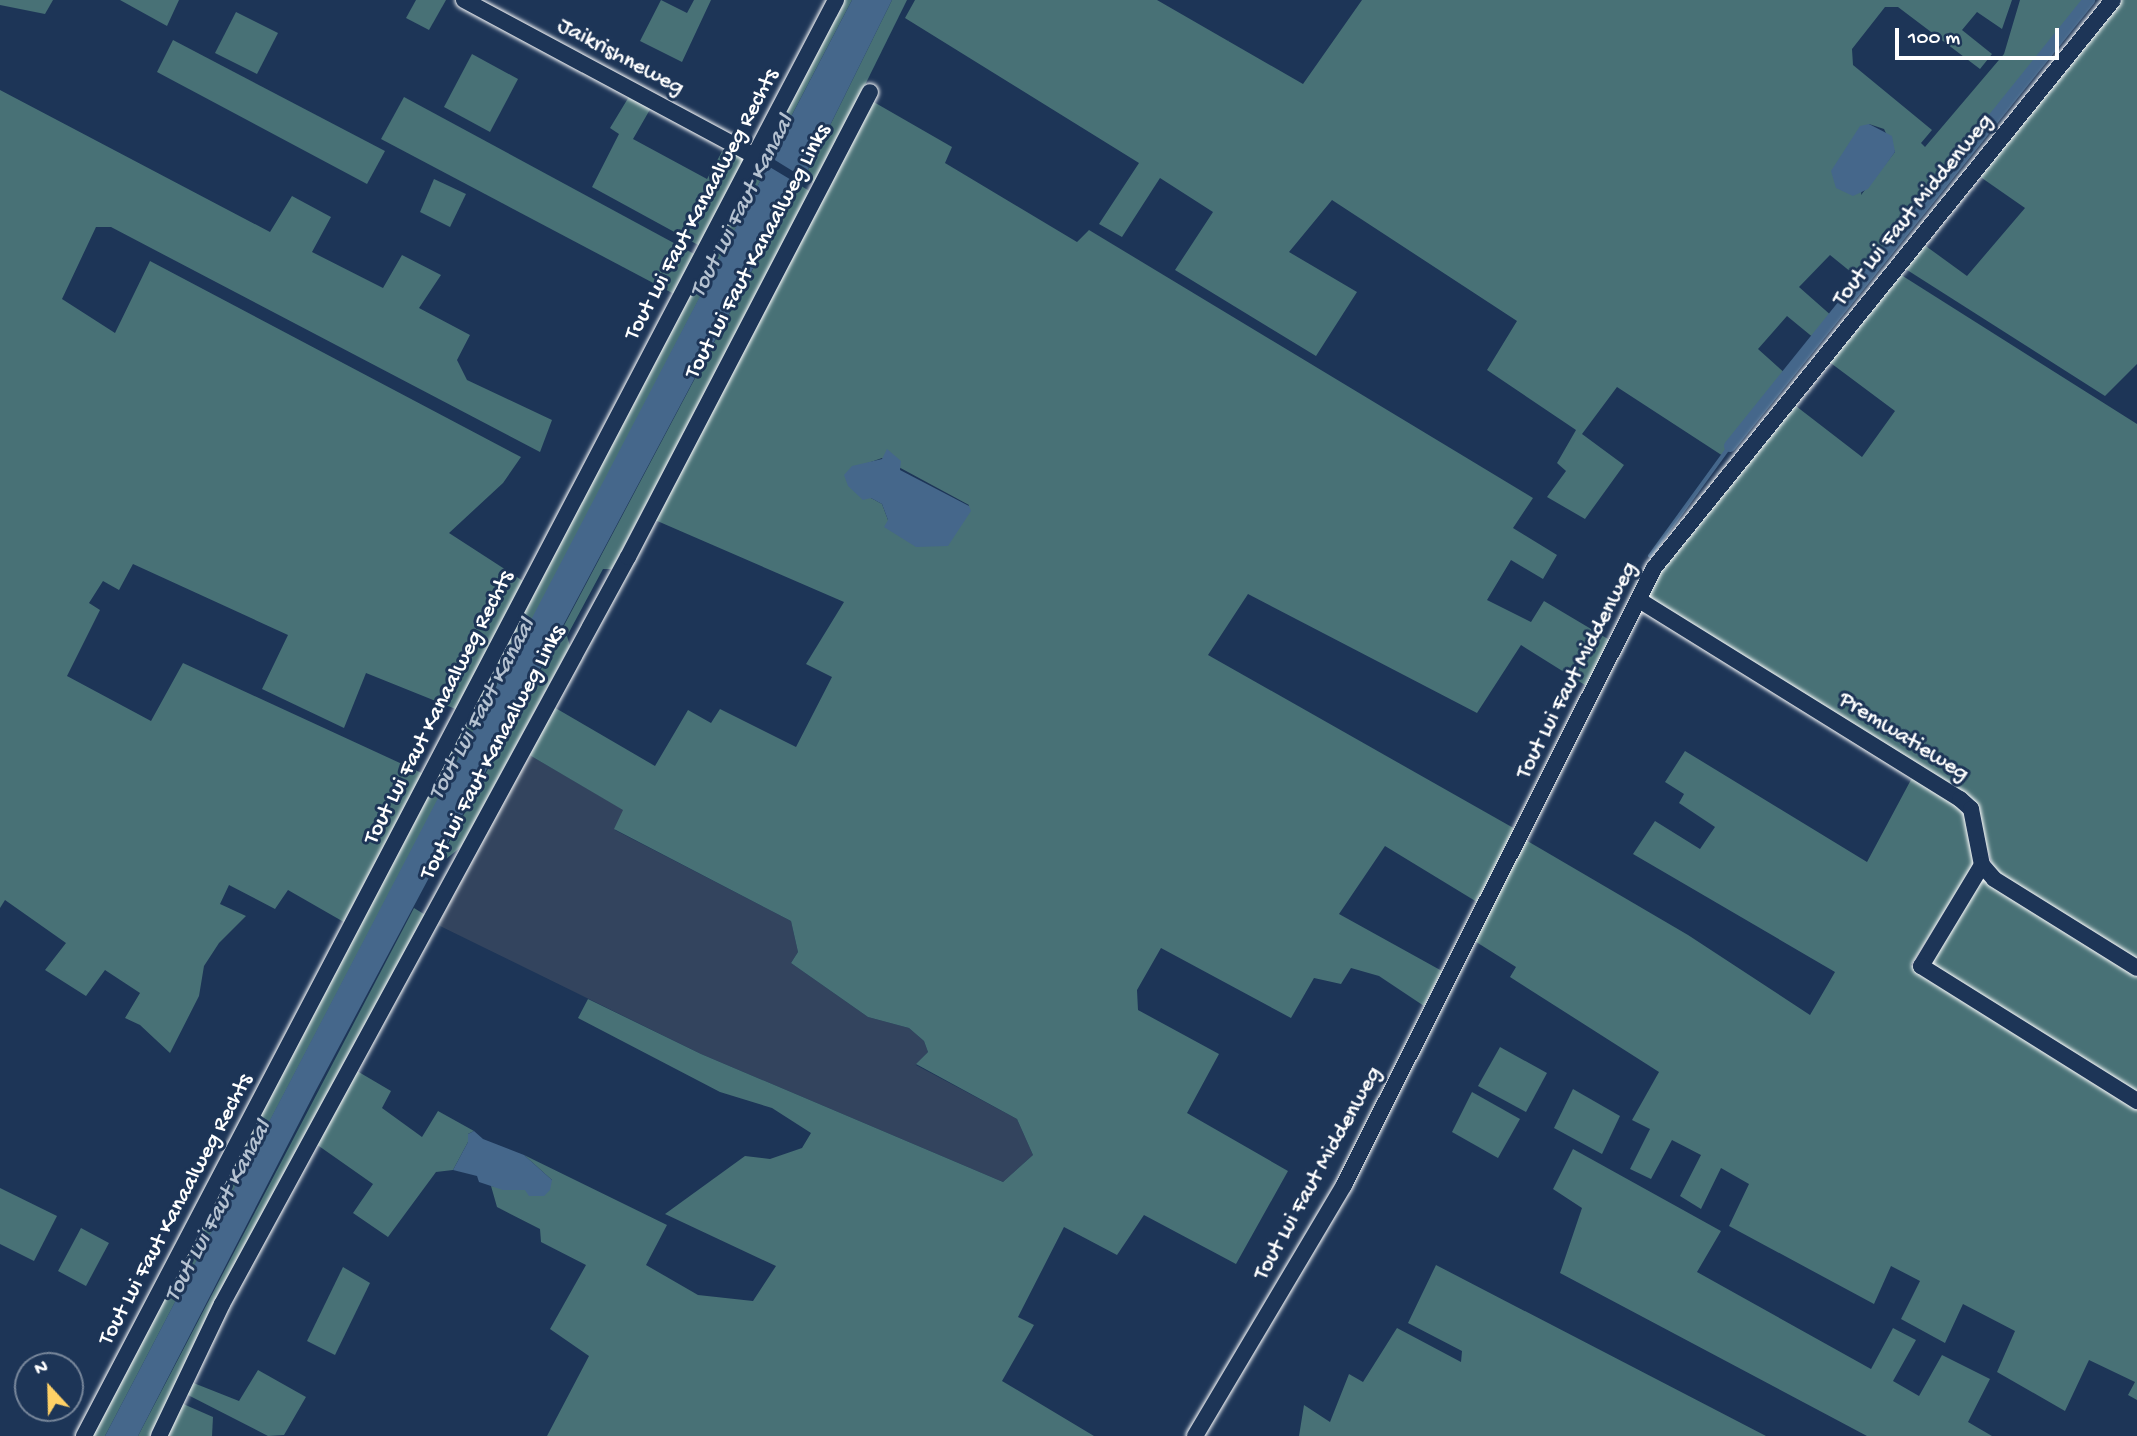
<!DOCTYPE html>
<html>
<head>
<meta charset="utf-8">
<style>
	body { margin:0 }
	#map { position:relative; width:2137px; height:1436px; overflow:hidden; background:#1d3557; font-family:"Gochi Hand",sans-serif }
	div>[style] { position:absolute }
	.built>* { inset:0; background:#33445e }
	.green>* { inset:0; background:#487176 }
	.water>* { inset:0; background:#45678b }
	.stream>* { height:3.5px; margin:-1.75px; padding:0 1.75px; transform-origin:1.75px; border-radius:1.75px; background:#45678b }
	.canal>* { height:12px; margin:-6px; padding:0 6px; transform-origin:6px; border-radius:6px; background:#45678b }
	.roads { filter:drop-shadow(0 0 2px #fff) drop-shadow(0 0 2px #fff) }
	.minor>* { height:16px; margin:-8px; padding:0 8px; transform-origin:8px; border-radius:8px; background:#1d3557 }
	span { translate:-50% -50%; white-space:nowrap; text-align:center; line-height:1.15; -webkit-text-stroke:6px #1d3557; paint-order:stroke }
	.street-label { font-size:23px; color:#fff }
	.water-label { font-size:24px; color:#b5c2d1; font-style:italic }
	.north { position:absolute; left:14px; top:1352px; width:70px; height:70px; box-sizing:border-box; background:#1d3557; border:2px solid #77869a; border-radius:50%; rotate:338deg; font-size:19px; font-weight:700; line-height:28px; text-align:center; color:#fff }
	.north::after { content:''; display:block; margin:auto; width:24px; height:32px; background:#ffd166; clip-path:polygon(50% 0,100% 100%,50% 72%,0 100%) }
	.scale { position:absolute; left:1895px; top:28px; width:164px; height:32px; box-sizing:border-box; border:4px solid #fff; border-top:0; padding-left:9px; font-size:21px; line-height:24px; white-space:nowrap; color:#fff; -webkit-text-stroke:5px #1d3557; paint-order:stroke }
</style>
</head>
<body>
<div id="map">
	<div class="built">
		<div style="clip-path:polygon(526px 753px,624px 810px,615px 830px,791px 921px,798px 952px,791px 963px,868px 1017px,909px 1028px,924px 1041px,928px 1052px,916px 1065px,1017px 1119px,1033px 1155px,1003px 1182px,701px 1054px,438px 925px)"></div>
	</div>
	<div class="green">
		<div style="clip-path:polygon(0 0,53px 0,45px 14px,0 5px)"></div>
		<div style="clip-path:polygon(120px 0,179px 0,167px 26px)"></div>
		<div style="clip-path:polygon(416px 0,446px 0,429px 30px,406px 18px)"></div>
		<div style="clip-path:polygon(661px 0,687px 13px,694px 0,711px 0,682px 62px,640px 41px)"></div>
		<div style="clip-path:polygon(843px 0,852px 0,770px 157px,763px 153px)"></div>
		<div style="clip-path:polygon(892px 0,907px 0,816px 184px,804px 178px)"></div>
		<div style="clip-path:polygon(evenodd,915px 0,1157px 0,1303px 84px,1362px 0,2012px 0,2002px 29px,1977px 12px,1962px 30px,1992px 54px,1980px 69px,1898px 7px,1885px 7px,1852px 49px,1853px 65px,1932px 130px,1921px 143px,1925px 147px,2004px 54px,2020px 0,2089px 0,1862px 281px,1830px 255px,1799px 287px,1833px 317px,1815px 339px,1787px 316px,1758px 349px,1787px 375px,1723px 456px,1617px 387px,1582px 434px,1624px 465px,1585px 519px,1547px 497px,1566px 471px,1557px 463px,1576px 430px,1487px 370px,1517px 321px,1332px 200px,1289px 252px,1357px 292px,1316px 356px,1175px 270px,1213px 212px,1160px 178px,1122px 237px,1099px 224px,1139px 163px,905px 18px,915px 0,1869px 124px,1884px 129px,1895px 152px,1861px 195px,1869px 124px)"></div>
		<div style="clip-path:polygon(2121px 0,2137px 0,2137px 364px,2105px 396px,1904px 268px,1923px 244px,1967px 276px,2025px 208px,1979px 176px)"></div>
		<div style="clip-path:polygon(236px 12px,278px 33px,257px 74px,215px 53px)"></div>
		<div style="clip-path:polygon(173px 40px,385px 151px,367px 184px,157px 72px)"></div>
		<div style="clip-path:polygon(472px 54px,518px 79px,490px 132px,444px 107px)"></div>
		<div style="clip-path:polygon(0 90px,270px 232px,292px 196px,331px 217px,312px 252px,383px 288px,402px 255px,441px 275px,419px 308px,470px 335px,457px 360px,467px 380px,552px 420px,540px 452px,111px 227px,96px 227px,62px 299px,115px 333px,150px 261px,521px 457px,503px 483px,449px 533px,523px 581px,458px 710px,366px 673px,344px 728px,262px 689px,288px 635px,133px 564px,119px 590px,103px 581px,89px 603px,100px 610px,67px 676px,151px 721px,183px 663px,426px 775px,349px 925px,288px 890px,275px 909px,229px 885px,220px 904px,246px 916px,219px 943px,204px 966px,199px 996px,170px 1053px,140px 1025px,125px 1018px,140px 993px,105px 970px,86px 996px,45px 970px,66px 943px,5px 900px,0 908px)"></div>
		<div style="clip-path:polygon(630px 95px,652px 106px,633px 139px,707px 179px,725px 146px,747px 159px,700px 246px,592px 187px,619px 134px,610px 128px)"></div>
		<div style="clip-path:polygon(404px 97px,696px 255px,674px 294px,381px 139px)"></div>
		<div style="clip-path:polygon(evenodd,872px 101px,952px 147px,945px 163px,1077px 242px,1089px 230px,1533px 498px,1513px 528px,1557px 555px,1543px 579px,1511px 560px,1487px 600px,1531px 622px,1544px 601px,1613px 642px,1588px 687px,1521px 645px,1477px 713px,1248px 594px,1208px 655px,1517px 830px,1477px 902px,1385px 846px,1339px 914px,1442px 971px,1424px 1006px,1379px 976px,1351px 968px,1341px 984px,1314px 978px,1291px 1018px,1161px 948px,1137px 990px,1138px 1010px,1219px 1054px,1187px 1113px,1288px 1171px,1236px 1264px,1144px 1215px,1117px 1255px,1064px 1227px,1018px 1317px,1034px 1325px,1002px 1381px,1094px 1436px,547px 1436px,589px 1356px,550px 1329px,586px 1265px,541px 1242px,540px 1229px,497px 1207px,491px 1186px,525px 1190px,552px 1180px,524px 1155px,667px 1225px,646px 1265px,698px 1295px,753px 1301px,776px 1266px,665px 1214px,745px 1156px,770px 1159px,802px 1148px,811px 1133px,772px 1108px,720px 1092px,578px 1018px,588px 999px,701px 1054px,1003px 1182px,1033px 1155px,1017px 1119px,916px 1064px,928px 1052px,924px 1041px,909px 1028px,868px 1017px,791px 963px,798px 952px,791px 921px,614px 829px,623px 810px,526px 753px,552px 706px,655px 766px,688px 710px,711px 723px,720px 709px,796px 747px,832px 677px,806px 664px,844px 602px,655px 520px,872px 101px,882px 458px,969px 505px,951px 537px,888px 520px,882px 504px,871px 498px,868px 463px,882px 458px)"></div>
		<div style="clip-path:polygon(758px 161px,768px 166px,596px 498px,105px 1436px,91px 1436px)"></div>
		<div style="clip-path:polygon(434px 179px,466px 194px,450px 227px,420px 212px)"></div>
		<div style="clip-path:polygon(798px 184px,811px 192px,612px 569px,603px 569px,567px 636px,570px 646px,461px 847px,436px 867px)"></div>
		<div style="clip-path:polygon(1898px 273px,2137px 424px,2137px 962px,1996px 876px,1973px 804px,1645px 599px,1661px 567px,1792px 403px,1862px 457px,1895px 411px,1828px 361px)"></div>
		<div style="clip-path:polygon(1685px 751px,1867px 862px,1913px 776px,1967px 813px,1975px 863px,1911px 965px,2137px 1107px,2137px 1400px,2128px 1395px,2135px 1382px,2089px 1360px,2065px 1411px,1997px 1372px,2015px 1331px,1963px 1304px,1945px 1343px,1901px 1319px,1920px 1281px,1891px 1266px,1874px 1304px,1729px 1226px,1749px 1184px,1721px 1168px,1701px 1209px,1680px 1196px,1701px 1155px,1672px 1140px,1651px 1179px,1630px 1169px,1650px 1129px,1632px 1120px,1659px 1072px,1510px 977px,1516px 967px,1473px 940px,1524px 839px,1688px 935px,1810px 1015px,1835px 972px,1633px 854px,1655px 821px,1700px 849px,1715px 827px,1679px 803px,1684px 794px,1665px 782px)"></div>
		<div style="clip-path:polygon(1981px 877px,2137px 974px,2137px 1095px,1928px 963px)"></div>
		<div style="clip-path:polygon(414px 908px,427px 916px,218px 1299px,150px 1436px,138px 1436px)"></div>
		<div style="clip-path:polygon(1500px 1047px,1547px 1073px,1526px 1112px,1478px 1086px)"></div>
		<div style="clip-path:polygon(357px 1071px,391px 1091px,382px 1108px,422px 1137px,438px 1111px,474px 1131px,468px 1134px,468px 1142px,453px 1170px,436px 1172px,388px 1237px,353px 1213px,373px 1184px,316px 1144px)"></div>
		<div style="clip-path:polygon(1573px 1089px,1620px 1116px,1602px 1154px,1554px 1128px)"></div>
		<div style="clip-path:polygon(1472px 1092px,1520px 1119px,1498px 1158px,1452px 1132px)"></div>
		<div style="clip-path:polygon(1573px 1149px,1721px 1231px,1697px 1272px,1871px 1369px,1893px 1328px,1916px 1340px,1893px 1381px,1919px 1396px,1942px 1355px,1990px 1379px,1968px 1422px,1992px 1436px,1867px 1436px,1560px 1273px,1582px 1208px,1553px 1189px)"></div>
		<div style="clip-path:polygon(0 1188px,57px 1216px,34px 1261px,0 1244px)"></div>
		<div style="clip-path:polygon(81px 1228px,109px 1243px,86px 1286px,58px 1271px)"></div>
		<div style="clip-path:polygon(1436px 1265px,1766px 1436px,1299px 1436px,1304px 1405px,1330px 1422px,1349px 1374px,1363px 1382px,1397px 1328px,1461px 1362px,1462px 1351px,1408px 1323px)"></div>
		<div style="clip-path:polygon(343px 1267px,370px 1283px,335px 1355px,307px 1341px)"></div>
		<div style="clip-path:polygon(258px 1370px,306px 1397px,284px 1435px,268px 1436px,186px 1394px,191px 1382px,239px 1401px)"></div>
		<div style="clip-path:polygon(181px 1403px,213px 1417px,212px 1436px,164px 1436px)"></div>
	</div>
	<div class="water">
		<div style="clip-path:polygon(852px 0,892px 0,804px 178px,770px 157px)"></div>
		<div style="clip-path:polygon(1869px 124px,1892px 136px,1895px 152px,1868px 189px,1853px 196px,1836px 188px,1831px 171px,1860px 126px)"></div>
		<div style="clip-path:polygon(768px 166px,798px 184px,315px 1092px,138px 1436px,105px 1436px)"></div>
		<div style="clip-path:polygon(887px 449px,901px 461px,900px 470px,969px 506px,971px 511px,948px 546px,916px 547px,884px 527px,888px 520px,882px 504px,871px 498px,863px 500px,848px 486px,844px 475px,852px 466px,882px 459px)"></div>
		<div style="clip-path:polygon(474px 1131px,483px 1139px,524px 1155px,552px 1180px,550px 1190px,544px 1196px,529px 1196px,525px 1190px,503px 1190px,479px 1182px,477px 1176px,453px 1170px,468px 1142px,468px 1134px)"></div>
	</div>
	<div class="stream">
		<div style="left:1650px;top:556px;width:136px;rotate:-54deg"></div>
	</div>
	<div class="canal">
		<div style="left:1730px;top:446px;width:573px;rotate:-51.17deg"></div>
	</div>
	<div class="roads">
		<div class="minor">
			<div style="left:464px;top:0;width:330px;rotate:28.2deg"></div>
			<div style="left:1639px;top:600px;width:378px;rotate:31.8deg"></div>
			<div style="left:1960px;top:799px;width:15px;rotate:42deg"></div>
			<div style="left:1971px;top:809px;width:57px;rotate:78.9deg"></div>
			<div style="left:1982px;top:865px;width:18px;rotate:49deg"></div>
			<div style="left:1994px;top:879px;width:168px;rotate:31.9deg"></div>
			<div style="left:1982px;top:865px;width:118px;rotate:121.1deg"></div>
			<div style="left:1921px;top:966px;width:255px;rotate:32deg"></div>
			<div style="left:84px;top:1436px;width:1621px;rotate:-62.36deg"></div>
			<div style="left:159px;top:1436px;width:146px;rotate:-64.5deg"></div>
			<div style="left:222px;top:1304px;width:850px;rotate:-61.48deg"></div>
			<div style="left:628px;top:557px;width:524px;rotate:-62.51deg"></div>
			<div style="left:1195px;top:1436px;width:292px;rotate:-59.3deg"></div>
			<div style="left:1344px;top:1185px;width:690px;rotate:-63.32deg"></div>
			<div style="left:1654px;top:568px;width:730px;rotate:-51.06deg"></div>
		</div>
	</div>
	<div class="street-label">
		<span style="left:620px;top:58px;rotate:28deg">Jaikrishneweg</span>
		<span style="left:703px;top:205px;rotate:-62deg">Tout Lui Faut Kanaalweg Rechts</span>
		<span style="left:1914px;top:211px;rotate:-51deg">Tout Lui Faut Middenweg</span>
		<span style="left:759px;top:252px;rotate:-62deg">Tout Lui Faut Kanaalweg Links</span>
		<span style="left:1578px;top:671px;rotate:-63deg">Tout Lui Faut Middenweg</span>
		<span style="left:440px;top:708px;rotate:-63deg">Tout Lui Faut Kanaalweg Rechts</span>
		<span style="left:1903px;top:738px;rotate:32deg">Premwatieweg</span>
		<span style="left:494px;top:753px;rotate:-62deg">Tout Lui Faut Kanaalweg Links</span>
		<span style="left:1319px;top:1174px;rotate:-61deg">Tout Lui Faut Middenweg</span>
		<span style="left:177px;top:1210px;rotate:-62deg">Tout Lui Faut Kanaalweg Rechts</span>
	</div>
	<div class="water-label">
		<span style="left:743px;top:207px;rotate:-63deg">Tout Lui Faut Kanaal</span>
		<span style="left:483px;top:710px;rotate:-62deg">Tout Lui Faut Kanaal</span>
		<span style="left:219px;top:1212px;rotate:-62deg">Tout Lui Faut Kanaal</span>
	</div>
	<div class="north">N</div>
	<div class="scale">100 m</div>
</div>
</body>
</html>
